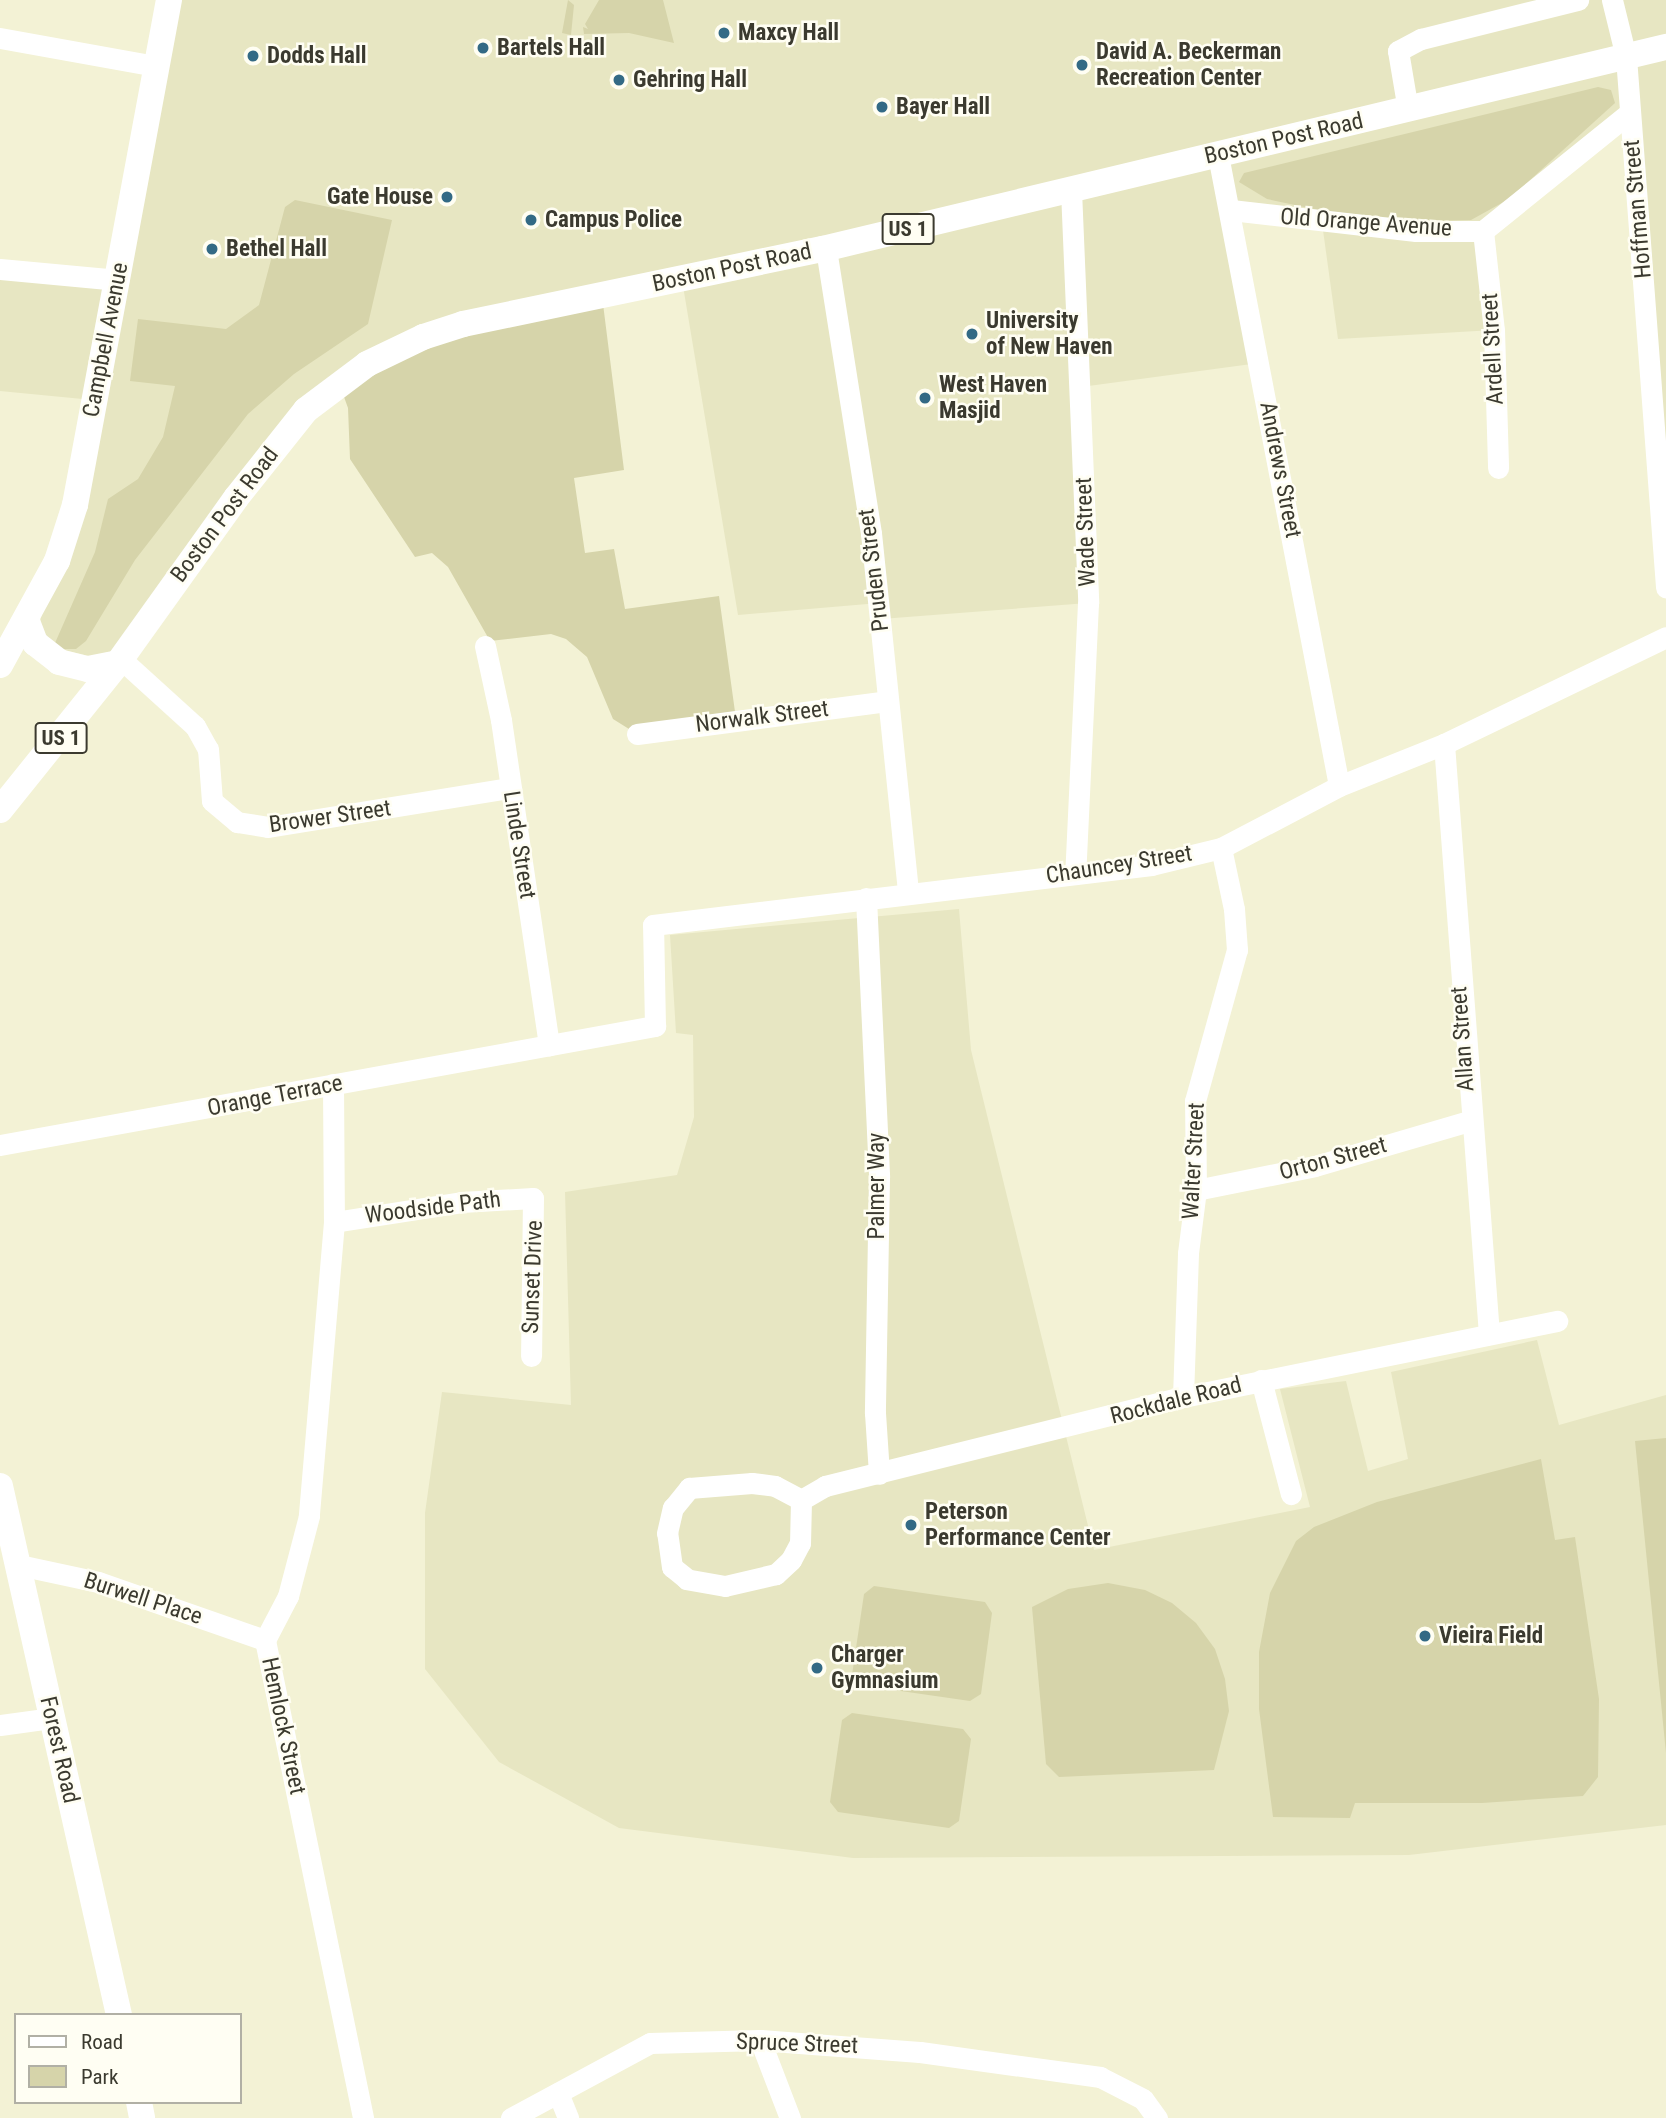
<!DOCTYPE html>
<html>
<head>
<meta charset="utf-8">
<style>
	body { margin:0 }
	#map { position:relative; width:1666px; height:2118px; overflow:hidden; background:#f3f2d5; font-family:"Roboto Condensed",sans-serif }
	div>[style] { position:absolute }
	.built>* { inset:0; background:#e7e6c2 }
	.green>* { inset:0; background:#d6d4aa }
	.minor>* { height:21px; margin:-10.5px; padding:0 10.5px; transform-origin:10.5px; border-radius:10.5px; background:#fff }
	.major>* { height:26px; margin:-13px; padding:0 13px; transform-origin:13px; border-radius:13px; background:#fff }
	.dots>* { width:19px; height:19px; translate:-50% -50%; box-sizing:border-box; border:4px solid #fffef3; border-radius:50% }
	span { translate:-50% -50%; white-space:nowrap; text-align:center; line-height:1.15; -webkit-text-stroke:5px #fffef3; paint-order:stroke }
	.shield-label span { padding:2px 5px; background:#fffef3; border:2px solid; border-radius:5px; -webkit-text-stroke-width:0 }
	.shield-label { font-size:21px; color:#3b3a2f; font-weight:700 }
	.poi-label { font-size:23px; color:#3b3a2f; font-weight:700 }
	.left { translate:0 -50%; text-align:left }
	.right { translate:-100% -50%; text-align:right }
	.street-label { font-size:23px; color:#3b3a2f }
	.legend { position:absolute; left:14px; top:2013px; width:228px; height:91px; box-sizing:border-box; background:#fffef3; border:2px solid #b1b0a5; margin:0; padding:9px 12px; list-style:none; font-size:21px; color:#3b3a2f }
	.legend li { display:flex; align-items:center; gap:14px; height:35px }
	.legend b { width:35px; border:2px solid #b1b0a5 }
</style>
</head>
<body>
<div id="map">
	<div class="built">
		<div style="clip-path:polygon(169px 0,1666px 0,1666px 460px,1629px 114px,1483px 230px,1494px 330px,1338px 339px,1322px 223px,1231px 211px,1259px 363px,1081px 387px,1088px 603px,881px 619px,879px 603px,738px 615px,682px 280px,339px 383px,118px 663px,35px 643px,93px 400px,0 391px,0 269px,118px 280px)"></div>
		<div style="clip-path:polygon(959px 909px,971px 1050px,1094px 1550px,1310px 1507px,1280px 1389px,1346px 1381px,1368px 1471px,1408px 1459px,1391px 1372px,1537px 1340px,1559px 1425px,1666px 1395px,1666px 1825px,1409px 1855px,853px 1858px,619px 1828px,499px 1762px,425px 1669px,425px 1513px,442px 1392px,571px 1405px,565px 1192px,677px 1175px,694px 1117px,693px 1035px,676px 1033px,670px 935px)"></div>
	</div>
	<div class="green">
		<div style="clip-path:polygon(568px 0,574px 5px,571px 35px,562px 33px)"></div>
		<div style="clip-path:polygon(599px 0,663px 0,674px 43px,629px 33px,584px 34px,583px 27px,588px 29px,585px 24px)"></div>
		<div style="clip-path:polygon(1598px 87px,1611px 90px,1615px 103px,1509px 199px,1471px 220px,1423px 221px,1323px 211px,1267px 199px,1239px 182px,1244px 173px)"></div>
		<div style="clip-path:polygon(295px 200px,392px 220px,368px 324px,294px 374px,248px 414px,135px 560px,86px 641px,76px 649px,61px 649px,55px 643px,95px 552px,108px 499px,138px 479px,163px 437px,175px 386px,130px 381px,138px 319px,226px 329px,259px 305px,285px 207px)"></div>
		<div style="clip-path:polygon(602px 296px,624px 470px,574px 478px,585px 553px,614px 549px,625px 609px,719px 596px,736px 719px,637px 734px,613px 719px,587px 657px,566px 639px,551px 634px,490px 641px,448px 567px,432px 553px,415px 557px,350px 459px,348px 408px,339px 383px,367px 364px)"></div>
		<div style="clip-path:polygon(1666px 1438px,1666px 1753px,1635px 1441px)"></div>
		<div style="clip-path:polygon(1541px 1459px,1555px 1540px,1575px 1537px,1599px 1699px,1598px 1777px,1583px 1796px,1482px 1803px,1355px 1803px,1350px 1818px,1273px 1817px,1259px 1709px,1259px 1652px,1270px 1593px,1296px 1541px,1314px 1527px,1377px 1502px)"></div>
		<div style="clip-path:polygon(1108px 1583px,1145px 1590px,1172px 1603px,1196px 1623px,1215px 1649px,1225px 1679px,1229px 1711px,1214px 1770px,1059px 1777px,1046px 1764px,1032px 1607px,1068px 1589px)"></div>
		<div style="clip-path:polygon(874px 1586px,985px 1602px,992px 1613px,981px 1694px,970px 1701px,859px 1685px,852px 1675px,864px 1594px)"></div>
		<div style="clip-path:polygon(852px 1713px,963px 1729px,971px 1739px,959px 1821px,949px 1828px,838px 1812px,830px 1802px,842px 1720px)"></div>
	</div>
	<div class="minor">
		<div style="left:1612px;top:0;width:59px;rotate:76.2deg"></div>
		<div style="left:1626px;top:57px;width:532px;rotate:85.68deg"></div>
		<div style="left:0;top:38px;width:158px;rotate:10.2deg"></div>
		<div style="left:1408px;top:110px;width:60px;rotate:-99.6deg"></div>
		<div style="left:1398px;top:51px;width:26px;rotate:-28deg"></div>
		<div style="left:1421px;top:39px;width:162px;rotate:-14deg"></div>
		<div style="left:1218px;top:155px;width:642px;rotate:79.14deg"></div>
		<div style="left:1071px;top:190px;width:413px;rotate:87.6deg"></div>
		<div style="left:1088px;top:603px;width:271px;rotate:92.7deg"></div>
		<div style="left:1231px;top:210px;width:186px;rotate:6.5deg"></div>
		<div style="left:1416px;top:231px;width:67px"></div>
		<div style="left:1483px;top:231px;width:188px;rotate:-38.9deg"></div>
		<div style="left:1483px;top:231px;width:100px;rotate:83.7deg"></div>
		<div style="left:1494px;top:330px;width:138px;rotate:88.3deg"></div>
		<div style="left:826px;top:249px;width:288px;rotate:81deg"></div>
		<div style="left:871px;top:533px;width:361px;rotate:84.1deg"></div>
		<div style="left:0;top:269px;width:119px;rotate:5.3deg"></div>
		<div style="left:485px;top:646px;width:76px;rotate:77.8deg"></div>
		<div style="left:501px;top:720px;width:329px;rotate:81.6deg"></div>
		<div style="left:121px;top:659px;width:100px;rotate:42.2deg"></div>
		<div style="left:195px;top:726px;width:26px;rotate:61deg"></div>
		<div style="left:208px;top:749px;width:52px;rotate:85.6deg"></div>
		<div style="left:212px;top:801px;width:33px;rotate:40deg"></div>
		<div style="left:237px;top:822px;width:31px;rotate:9deg"></div>
		<div style="left:268px;top:827px;width:245px;rotate:-9.2deg"></div>
		<div style="left:637px;top:734px;width:252px;rotate:-7.5deg"></div>
		<div style="left:1444px;top:744px;width:592px;rotate:85.64deg"></div>
		<div style="left:866px;top:898px;width:279px;rotate:87.3deg"></div>
		<div style="left:879px;top:1177px;width:236px;rotate:91deg"></div>
		<div style="left:875px;top:1413px;width:61px;rotate:86.2deg"></div>
		<div style="left:333px;top:1084px;width:138px;rotate:89.6deg"></div>
		<div style="left:334px;top:1222px;width:295px;rotate:94.9deg"></div>
		<div style="left:309px;top:1516px;width:83px;rotate:104.7deg"></div>
		<div style="left:288px;top:1596px;width:50px;rotate:117.6deg"></div>
		<div style="left:265px;top:1640px;width:488px;rotate:78.4deg"></div>
		<div style="left:0;top:1145px;width:666px;rotate:-10.3deg"></div>
		<div style="left:655px;top:1026px;width:101px;rotate:-91.1deg"></div>
		<div style="left:653px;top:925px;width:502px;rotate:-6.87deg"></div>
		<div style="left:1151px;top:865px;width:72px;rotate:-13.7deg"></div>
		<div style="left:1221px;top:848px;width:133px;rotate:-27.7deg"></div>
		<div style="left:1339px;top:786px;width:113px;rotate:-21.8deg"></div>
		<div style="left:1444px;top:744px;width:246px;rotate:-25.7deg"></div>
		<div style="left:1196px;top:1190px;width:121px;rotate:-11.4deg"></div>
		<div style="left:1315px;top:1166px;width:160px;rotate:-16.3deg"></div>
		<div style="left:334px;top:1222px;width:129px;rotate:-8.9deg"></div>
		<div style="left:461px;top:1202px;width:72px;rotate:-3.2deg"></div>
		<div style="left:533px;top:1198px;width:158px;rotate:90.7deg"></div>
		<div style="left:1261px;top:1380px;width:118px;rotate:75.3deg"></div>
		<div style="left:1183px;top:1397px;width:144px;rotate:-88deg"></div>
		<div style="left:1188px;top:1253px;width:64px;rotate:-82.8deg"></div>
		<div style="left:1196px;top:1190px;width:89px;rotate:-90.6deg"></div>
		<div style="left:1195px;top:1101px;width:157px;rotate:-74.5deg"></div>
		<div style="left:1237px;top:950px;width:41px;rotate:-94.2deg"></div>
		<div style="left:1234px;top:909px;width:62px;rotate:-102deg"></div>
		<div style="left:752px;top:1483px;width:23px;rotate:7deg"></div>
		<div style="left:775px;top:1486px;width:30px;rotate:28deg"></div>
		<div style="left:801px;top:1500px;width:43px;rotate:91.3deg"></div>
		<div style="left:800px;top:1543px;width:19px;rotate:118deg"></div>
		<div style="left:791px;top:1560px;width:21px;rotate:137deg"></div>
		<div style="left:776px;top:1574px;width:52px;rotate:166.8deg"></div>
		<div style="left:725px;top:1586px;width:39px;rotate:-170deg"></div>
		<div style="left:687px;top:1579px;width:19px;rotate:-141deg"></div>
		<div style="left:672px;top:1567px;width:34px;rotate:-98deg"></div>
		<div style="left:667px;top:1533px;width:26px;rotate:-77deg"></div>
		<div style="left:673px;top:1508px;width:26px;rotate:-51deg"></div>
		<div style="left:689px;top:1488px;width:63px;rotate:-4.5deg"></div>
		<div style="left:801px;top:1500px;width:28px;rotate:-30deg"></div>
		<div style="left:825px;top:1486px;width:369px;rotate:-14deg"></div>
		<div style="left:1183px;top:1397px;width:382px;rotate:-11.5deg"></div>
		<div style="left:19px;top:1565px;width:81px;rotate:12.1deg"></div>
		<div style="left:98px;top:1582px;width:177px;rotate:19.2deg"></div>
		<div style="left:0;top:1725px;width:51px;rotate:-7.8deg"></div>
		<div style="left:760px;top:2040px;width:84px;rotate:69deg"></div>
		<div style="left:558px;top:2093px;width:27px;rotate:68deg"></div>
		<div style="left:511px;top:2118px;width:158px;rotate:-28.3deg"></div>
		<div style="left:650px;top:2043px;width:110px;rotate:-1.6deg"></div>
		<div style="left:760px;top:2040px;width:160px;rotate:4.3deg"></div>
		<div style="left:920px;top:2052px;width:182px;rotate:7.9deg"></div>
		<div style="left:1100px;top:2077px;width:48px;rotate:27.1deg"></div>
		<div style="left:1143px;top:2099px;width:24px;rotate:54deg"></div>
	</div>
	<div class="major">
		<div style="left:26px;top:619px;width:26px;rotate:69deg"></div>
		<div style="left:35px;top:643px;width:31px;rotate:38deg"></div>
		<div style="left:59px;top:662px;width:30px;rotate:14deg"></div>
		<div style="left:88px;top:669px;width:31px;rotate:-11deg"></div>
		<div style="left:0;top:665px;width:119px;rotate:-61.3deg"></div>
		<div style="left:57px;top:561px;width:59px;rotate:-72.2deg"></div>
		<div style="left:75px;top:505px;width:514px;rotate:-79.46deg"></div>
		<div style="left:0;top:810px;width:189px;rotate:-51.2deg"></div>
		<div style="left:118px;top:663px;width:203px;rotate:-54.4deg"></div>
		<div style="left:236px;top:498px;width:112px;rotate:-51.5deg"></div>
		<div style="left:306px;top:410px;width:76px;rotate:-37deg"></div>
		<div style="left:367px;top:364px;width:62px;rotate:-25.7deg"></div>
		<div style="left:423px;top:337px;width:42px;rotate:-18deg"></div>
		<div style="left:463px;top:324px;width:368px;rotate:-11.8deg"></div>
		<div style="left:823px;top:249px;width:867px;rotate:-13.48deg"></div>
		<div style="left:0;top:1486px;width:542px;rotate:77.32deg"></div>
		<div style="left:139px;top:2102px;width:16px;rotate:79deg"></div>
	</div>
	<div class="dots">
		<div style="left:724px;top:33px;background:#336a85"></div>
		<div style="left:483px;top:48px;background:#336a85"></div>
		<div style="left:253px;top:56px;background:#336a85"></div>
		<div style="left:1082px;top:65px;background:#336a85"></div>
		<div style="left:619px;top:80px;background:#336a85"></div>
		<div style="left:882px;top:107px;background:#336a85"></div>
		<div style="left:447px;top:197px;background:#336a85"></div>
		<div style="left:531px;top:220px;background:#336a85"></div>
		<div style="left:212px;top:249px;background:#336a85"></div>
		<div style="left:972px;top:334px;background:#336a85"></div>
		<div style="left:925px;top:398px;background:#336a85"></div>
		<div style="left:911px;top:1525px;background:#336a85"></div>
		<div style="left:1425px;top:1636px;background:#336a85"></div>
		<div style="left:817px;top:1668px;background:#336a85"></div>
	</div>
	<div class="shield-label">
		<span style="left:908px;top:229px">US 1</span>
		<span style="left:61px;top:738px">US 1</span>
	</div>
	<div class="poi-label">
		<span class="left" style="left:738px;top:33px">Maxcy Hall</span>
		<span class="left" style="left:497px;top:48px">Bartels Hall</span>
		<span class="left" style="left:1096px;top:65px">David A. Beckerman<br>Recreation Center</span>
		<span class="left" style="left:267px;top:56px">Dodds Hall</span>
		<span class="left" style="left:633px;top:80px">Gehring Hall</span>
		<span class="left" style="left:896px;top:107px">Bayer Hall</span>
		<span class="right" style="left:433px;top:197px">Gate House</span>
		<span class="left" style="left:545px;top:220px">Campus Police</span>
		<span class="left" style="left:226px;top:249px">Bethel Hall</span>
		<span class="left" style="left:986px;top:334px">University<br>of New Haven</span>
		<span class="left" style="left:939px;top:398px">West Haven<br>Masjid</span>
		<span class="left" style="left:925px;top:1525px">Peterson<br>Performance Center</span>
		<span class="left" style="left:1439px;top:1636px">Vieira Field</span>
		<span class="left" style="left:831px;top:1668px">Charger<br>Gymnasium</span>
	</div>
	<div class="street-label">
		<span style="left:1284px;top:139px;rotate:-13deg">Boston Post Road</span>
		<span style="left:1638px;top:209px;rotate:-95deg">Hoffman Street</span>
		<span style="left:1366px;top:223px;rotate:4deg">Old Orange Avenue</span>
		<span style="left:732px;top:268px;rotate:-12deg">Boston Post Road</span>
		<span style="left:106px;top:340px;rotate:-79deg">Campbell Avenue</span>
		<span style="left:1493px;top:349px;rotate:-93deg">Ardell Street</span>
		<span style="left:1280px;top:470px;rotate:79deg">Andrews Street</span>
		<span style="left:225px;top:515px;rotate:-53deg">Boston Post Road</span>
		<span style="left:1086px;top:532px;rotate:-92deg">Wade Street</span>
		<span style="left:874px;top:570px;rotate:-97deg">Pruden Street</span>
		<span style="left:762px;top:717px;rotate:-7deg">Norwalk Street</span>
		<span style="left:330px;top:817px;rotate:-8deg">Brower Street</span>
		<span style="left:519px;top:845px;rotate:81deg">Linde Street</span>
		<span style="left:1119px;top:865px;rotate:-9deg">Chauncey Street</span>
		<span style="left:1463px;top:1039px;rotate:-94deg">Allan Street</span>
		<span style="left:275px;top:1096px;rotate:-11deg">Orange Terrace</span>
		<span style="left:1333px;top:1159px;rotate:-15deg">Orton Street</span>
		<span style="left:1194px;top:1161px;rotate:-87deg">Walter Street</span>
		<span style="left:877px;top:1186px;rotate:-90deg">Palmer Way</span>
		<span style="left:433px;top:1208px;rotate:-7deg">Woodside Path</span>
		<span style="left:533px;top:1277px;rotate:-88deg">Sunset Drive</span>
		<span style="left:1176px;top:1401px;rotate:-14deg">Rockdale Road</span>
		<span style="left:143px;top:1599px;rotate:18deg">Burwell Place</span>
		<span style="left:283px;top:1726px;rotate:78deg">Hemlock Street</span>
		<span style="left:59px;top:1750px;rotate:77deg">Forest Road</span>
		<span style="left:797px;top:2044px;rotate:2deg">Spruce Street</span>
	</div>
	<ul class="legend">
	<li><b style="height:9px;background:#fff"></b>Road</li>
	<li><b style="height:19px;background:#d6d4aa"></b>Park</li>
	</ul>
</div>
</body>
</html>
